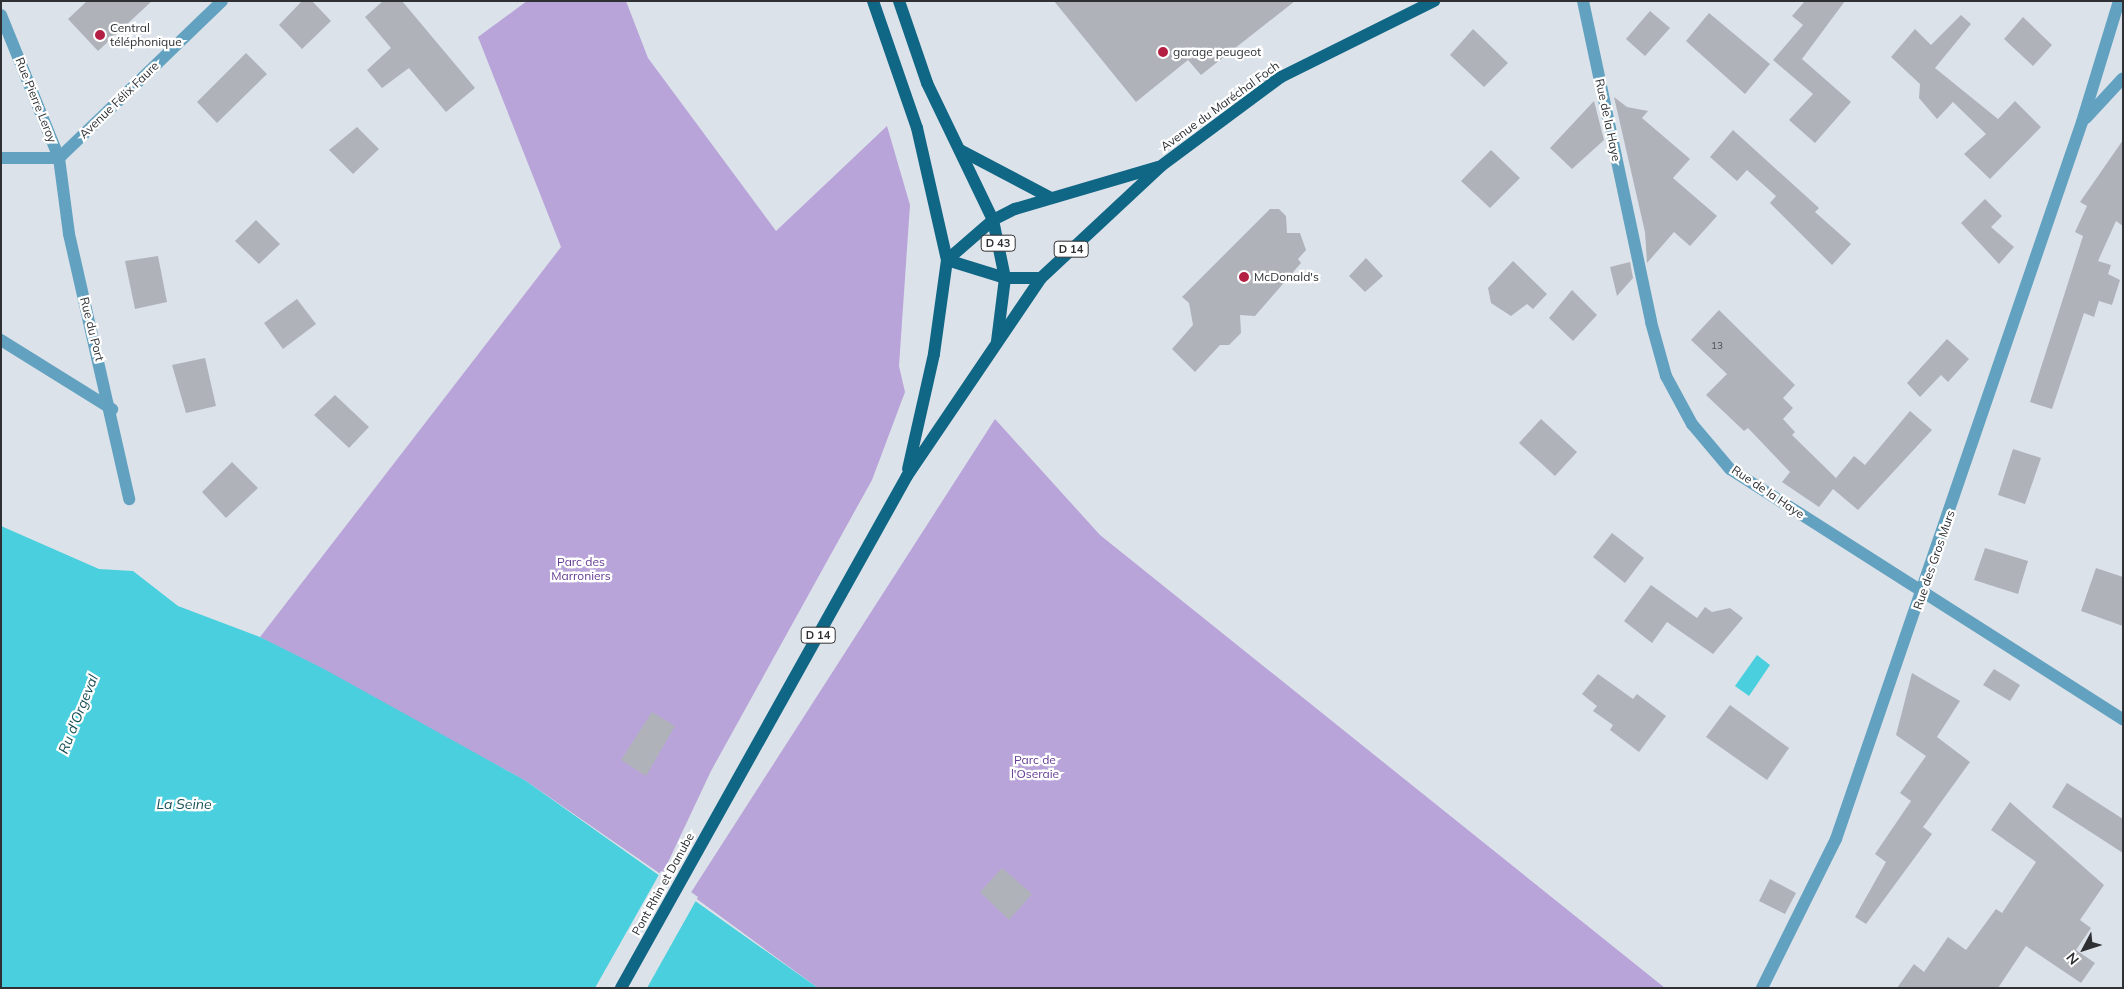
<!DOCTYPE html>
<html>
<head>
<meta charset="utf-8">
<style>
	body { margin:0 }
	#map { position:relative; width:2124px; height:989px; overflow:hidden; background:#dce2e9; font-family:Mulish,sans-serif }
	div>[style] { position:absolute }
	.green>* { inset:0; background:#b8a4d9 }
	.water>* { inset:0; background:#49cfdd }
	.pier>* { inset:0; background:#dce2e9 }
	.building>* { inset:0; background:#b0b2ba }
	.street>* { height:12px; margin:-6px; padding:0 6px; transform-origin:6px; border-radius:6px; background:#62a2c0 }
	.primary>* { height:12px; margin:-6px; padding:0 6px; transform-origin:6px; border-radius:6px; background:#106685 }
	.dots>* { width:14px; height:14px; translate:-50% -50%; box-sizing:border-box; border:2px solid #fff; border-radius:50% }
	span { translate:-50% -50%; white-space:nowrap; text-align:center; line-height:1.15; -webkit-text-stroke:4.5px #fff; paint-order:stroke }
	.number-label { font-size:10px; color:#4e5055 }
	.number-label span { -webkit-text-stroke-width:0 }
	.shield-label span { padding:1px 4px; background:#fff; border:1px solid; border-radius:4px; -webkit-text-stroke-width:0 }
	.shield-label { font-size:11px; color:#2e3033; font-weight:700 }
	.poi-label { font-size:12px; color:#2e3033 }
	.left { translate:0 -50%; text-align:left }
	.street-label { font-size:12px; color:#2e3033 }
	.park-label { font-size:12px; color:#643a95 }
	.water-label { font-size:14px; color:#175056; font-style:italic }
	.frame { position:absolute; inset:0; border:2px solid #2e3033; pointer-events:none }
	.north { position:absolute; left:2059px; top:924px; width:50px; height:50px; -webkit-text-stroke:4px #fff; paint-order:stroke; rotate:230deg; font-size:14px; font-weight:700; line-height:20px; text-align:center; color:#2e3033 }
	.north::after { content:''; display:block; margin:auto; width:18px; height:22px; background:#2e3033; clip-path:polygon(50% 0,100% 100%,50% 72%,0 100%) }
</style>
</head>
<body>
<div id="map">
	<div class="green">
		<div style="clip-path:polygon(527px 1px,626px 1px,648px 58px,776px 231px,887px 126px,910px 205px,899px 366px,905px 392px,872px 480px,711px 771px,662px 875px,526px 781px,260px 637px,561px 247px,478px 37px)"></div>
		<div style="clip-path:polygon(995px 419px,1100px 535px,1665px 988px,818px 988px,690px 894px)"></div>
	</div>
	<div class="water">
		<div style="clip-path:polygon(1px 526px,99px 569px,133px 571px,178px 606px,260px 637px,324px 669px,526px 781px,818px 988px,1px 988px)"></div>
		<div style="clip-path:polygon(1757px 655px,1770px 665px,1749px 696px,1735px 686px)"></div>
	</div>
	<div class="pier">
		<div style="clip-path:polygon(661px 871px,698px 897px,647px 988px,595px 988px)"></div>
	</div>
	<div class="building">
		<div style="clip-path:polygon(87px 1px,152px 1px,98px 51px,68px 19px)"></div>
		<div style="clip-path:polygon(302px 1px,312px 1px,331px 21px,302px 49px,279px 25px)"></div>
		<div style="clip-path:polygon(383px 1px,402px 1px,475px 88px,446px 112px,409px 68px,382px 88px,367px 70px,391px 48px,365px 17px)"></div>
		<div style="clip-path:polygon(1054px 1px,1295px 1px,1201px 75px,1188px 60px,1136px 102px)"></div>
		<div style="clip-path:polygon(1805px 1px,1845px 1px,1802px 59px,1851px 102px,1815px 143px,1789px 120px,1813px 94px,1773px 60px,1803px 25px,1792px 16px)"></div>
		<div style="clip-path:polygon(1650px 11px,1670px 28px,1645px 56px,1626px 39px)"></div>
		<div style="clip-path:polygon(1709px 13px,1770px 64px,1745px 94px,1686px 41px)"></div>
		<div style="clip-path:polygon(1961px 15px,1971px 24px,1935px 68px,1998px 119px,2015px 101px,2041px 127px,1990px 179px,1964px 154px,1986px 134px,1953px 102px,1937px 119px,1919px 98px,1920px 84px,1891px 57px,1915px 29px,1931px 45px)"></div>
		<div style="clip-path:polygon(2023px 17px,2052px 45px,2033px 66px,2004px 39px)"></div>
		<div style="clip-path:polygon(1473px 29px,1508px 63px,1484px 87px,1450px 55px)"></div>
		<div style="clip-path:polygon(246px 53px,267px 74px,217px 123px,197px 102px)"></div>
		<div style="clip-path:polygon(1614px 97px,1627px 107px,1648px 111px,1642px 118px,1690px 159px,1673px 178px,1717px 216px,1690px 246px,1674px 232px,1647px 263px,1645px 232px)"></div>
		<div style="clip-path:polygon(1594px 101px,1604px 140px,1572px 169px,1550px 148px)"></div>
		<div style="clip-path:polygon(357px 127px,379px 149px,353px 174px,329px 150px)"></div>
		<div style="clip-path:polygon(1733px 130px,1819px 208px,1815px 212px,1851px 244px,1832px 265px,1770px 203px,1776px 196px,1747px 170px,1737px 181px,1710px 157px)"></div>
		<div style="clip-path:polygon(2123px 140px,2123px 226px,2116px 221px,2098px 261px,2111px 265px,2108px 274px,2120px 280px,2112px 305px,2099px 301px,2094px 317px,2084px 313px,2052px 409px,2030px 402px,2083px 236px,2075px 232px,2087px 206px,2080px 202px)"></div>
		<div style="clip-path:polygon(1491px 150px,1520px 178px,1490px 208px,1461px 181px)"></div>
		<div style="clip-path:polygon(1985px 199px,2002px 216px,1991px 227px,2014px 247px,1999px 264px,1961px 223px)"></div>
		<div style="clip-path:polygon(1270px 209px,1279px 209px,1286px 216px,1287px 233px,1300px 233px,1306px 250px,1298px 259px,1301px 263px,1255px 316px,1240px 315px,1241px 333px,1229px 345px,1220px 345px,1195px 372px,1172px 349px,1193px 325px,1189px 303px,1182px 297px)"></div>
		<div style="clip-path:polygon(256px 220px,280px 244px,259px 264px,235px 241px)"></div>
		<div style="clip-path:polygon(158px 256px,167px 302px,135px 309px,125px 261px)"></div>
		<div style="clip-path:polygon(1366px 258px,1383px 276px,1365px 292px,1349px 276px)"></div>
		<div style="clip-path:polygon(1513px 261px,1547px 294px,1533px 309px,1527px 304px,1511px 316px,1491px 303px,1488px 288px)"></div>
		<div style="clip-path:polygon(1630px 262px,1633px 278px,1617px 296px,1610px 267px)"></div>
		<div style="clip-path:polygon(1572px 290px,1597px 315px,1573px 341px,1549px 318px)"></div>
		<div style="clip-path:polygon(297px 299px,316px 324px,283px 349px,264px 323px)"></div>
		<div style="clip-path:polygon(1719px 310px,1795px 385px,1783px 398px,1793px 408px,1783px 419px,1795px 432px,1792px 435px,1836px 478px,1854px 456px,1865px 465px,1910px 411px,1932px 430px,1858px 510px,1833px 489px,1819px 507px,1782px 482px,1790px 472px,1748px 428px,1744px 431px,1706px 395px,1727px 374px,1691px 340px)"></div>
		<div style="clip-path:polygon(1947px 339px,1969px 359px,1948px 382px,1941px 375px,1920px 397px,1907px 383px)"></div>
		<div style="clip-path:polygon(205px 358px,216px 406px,186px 413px,172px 365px)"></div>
		<div style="clip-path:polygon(335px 395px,369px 427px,349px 448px,314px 415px)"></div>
		<div style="clip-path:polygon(1541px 419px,1577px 452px,1555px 476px,1519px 443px)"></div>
		<div style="clip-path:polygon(2013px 449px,2041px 458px,2025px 504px,1998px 495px)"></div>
		<div style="clip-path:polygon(232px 462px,258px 488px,226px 518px,202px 492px)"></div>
		<div style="clip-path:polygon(1612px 533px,1644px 558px,1625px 583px,1593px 557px)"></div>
		<div style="clip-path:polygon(1985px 548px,2028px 561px,2018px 594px,1974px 580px)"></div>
		<div style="clip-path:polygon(2096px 568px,2123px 577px,2123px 626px,2081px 611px)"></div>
		<div style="clip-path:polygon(1651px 585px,1697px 618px,1705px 607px,1712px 612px,1730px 608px,1743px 618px,1713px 654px,1667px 622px,1652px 643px,1624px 621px)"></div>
		<div style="clip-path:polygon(1994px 669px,2020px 685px,2010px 701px,1983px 685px)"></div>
		<div style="clip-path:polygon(1912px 673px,1960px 701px,1937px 737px,1970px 762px,1923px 827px,1932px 834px,1866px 924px,1855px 917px,1886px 862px,1875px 854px,1911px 801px,1900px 793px,1926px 756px,1896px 735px)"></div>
		<div style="clip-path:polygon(1598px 674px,1633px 699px,1637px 694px,1666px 716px,1639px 752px,1610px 730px,1613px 725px,1593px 711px,1597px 706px,1582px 694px)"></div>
		<div style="clip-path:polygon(1730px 705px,1789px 748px,1767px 780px,1706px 737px)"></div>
		<div style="clip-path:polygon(652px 712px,675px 726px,646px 776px,621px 760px)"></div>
		<div style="clip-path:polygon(2067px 783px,2123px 819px,2123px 853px,2052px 807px)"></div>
		<div style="clip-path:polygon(2010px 802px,2104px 885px,2080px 920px,2091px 928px,2076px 950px,2095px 963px,2081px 983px,2026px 946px,1998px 988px,1897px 988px,1914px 964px,1924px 972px,1948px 937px,1966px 950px,1996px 909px,2002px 913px,2036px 862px,1991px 830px)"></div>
		<div style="clip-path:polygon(1002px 868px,1032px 894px,1009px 920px,980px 892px)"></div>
		<div style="clip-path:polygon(1770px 879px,1796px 893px,1785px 914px,1759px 901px)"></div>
	</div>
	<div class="street">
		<div style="left:1583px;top:1px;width:328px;rotate:78deg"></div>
		<div style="left:1651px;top:322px;width:56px;rotate:74.5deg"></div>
		<div style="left:1666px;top:376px;width:55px;rotate:61.6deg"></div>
		<div style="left:1692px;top:424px;width:59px;rotate:49.8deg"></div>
		<div style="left:1730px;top:469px;width:466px;rotate:32.5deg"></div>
		<div style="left:1px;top:15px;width:154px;rotate:67.9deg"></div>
		<div style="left:59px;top:158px;width:77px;rotate:82.5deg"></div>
		<div style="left:69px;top:234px;width:272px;rotate:77.2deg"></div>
		<div style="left:2086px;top:118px;width:54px;rotate:-47.2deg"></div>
		<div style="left:1px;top:158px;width:58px"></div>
		<div style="left:59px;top:158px;width:226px;rotate:-43.9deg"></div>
		<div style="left:1px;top:340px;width:131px;rotate:31.9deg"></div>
		<div style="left:1762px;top:988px;width:166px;rotate:-63.6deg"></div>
		<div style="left:1836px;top:839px;width:758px;rotate:-71.06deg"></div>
		<div style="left:2082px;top:122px;width:127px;rotate:-73deg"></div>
	</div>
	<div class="primary">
		<div style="left:873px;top:1px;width:134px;rotate:70.9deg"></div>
		<div style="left:917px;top:128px;width:135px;rotate:77.2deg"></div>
		<div style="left:947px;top:260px;width:95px;rotate:97.9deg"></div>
		<div style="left:934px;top:354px;width:118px;rotate:102.7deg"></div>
		<div style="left:899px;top:1px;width:87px;rotate:71.1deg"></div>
		<div style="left:927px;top:83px;width:152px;rotate:64.3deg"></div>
		<div style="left:993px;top:220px;width:59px;rotate:78.3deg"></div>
		<div style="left:1005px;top:278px;width:64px;rotate:97.2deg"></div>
		<div style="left:960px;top:150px;width:103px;rotate:27.8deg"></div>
		<div style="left:947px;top:260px;width:61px;rotate:-41deg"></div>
		<div style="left:993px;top:220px;width:25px;rotate:-27deg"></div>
		<div style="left:1015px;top:209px;width:149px;rotate:-16.4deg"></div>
		<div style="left:947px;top:260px;width:61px;rotate:17.2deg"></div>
		<div style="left:1005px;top:278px;width:36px"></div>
		<div style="left:621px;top:988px;width:586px;rotate:-60.81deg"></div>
		<div style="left:907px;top:476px;width:239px;rotate:-55.9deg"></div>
		<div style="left:1041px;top:278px;width:164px;rotate:-43deg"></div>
		<div style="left:1161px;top:166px;width:149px;rotate:-36.6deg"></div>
		<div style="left:1281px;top:77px;width:171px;rotate:-26.4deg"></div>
	</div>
	<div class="dots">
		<div style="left:100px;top:35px;background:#b32043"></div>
		<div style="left:1163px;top:52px;background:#b32043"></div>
		<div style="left:1244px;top:277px;background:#b32043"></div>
	</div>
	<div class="number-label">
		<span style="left:1717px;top:346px">13</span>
	</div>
	<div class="shield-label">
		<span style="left:998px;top:243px">D 43</span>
		<span style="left:1071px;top:249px">D 14</span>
		<span style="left:818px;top:635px">D 14</span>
	</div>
	<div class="poi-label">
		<span class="left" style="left:110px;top:35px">Central<br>téléphonique</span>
		<span class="left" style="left:1173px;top:52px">garage peugeot</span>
		<span class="left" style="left:1254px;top:277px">McDonald's</span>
	</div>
	<div class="street-label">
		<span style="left:36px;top:100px;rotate:68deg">Rue Pierre Leroy</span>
		<span style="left:119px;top:100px;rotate:-44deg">Avenue Félix Faure</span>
		<span style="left:1220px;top:106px;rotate:-36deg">Avenue du Maréchal Foch</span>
		<span style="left:1608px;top:120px;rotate:78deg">Rue de la Haye</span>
		<span style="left:92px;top:329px;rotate:76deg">Rue du Port</span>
		<span style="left:1768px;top:492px;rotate:34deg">Rue de la Haye</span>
		<span style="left:1934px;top:560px;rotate:-71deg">Rue des Gros Murs</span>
		<span style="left:663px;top:884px;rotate:-61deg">Pont Rhin et Danube</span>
	</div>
	<div class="park-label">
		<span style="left:581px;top:569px">Parc des<br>Marroniers</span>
		<span style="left:1035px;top:767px">Parc de<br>l'Oseraie</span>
	</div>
	<div class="water-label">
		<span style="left:78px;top:714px;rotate:-68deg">Ru d'Orgeval</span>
		<span style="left:184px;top:804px">La Seine</span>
	</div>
	<div class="frame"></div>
	<div class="north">N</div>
</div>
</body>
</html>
